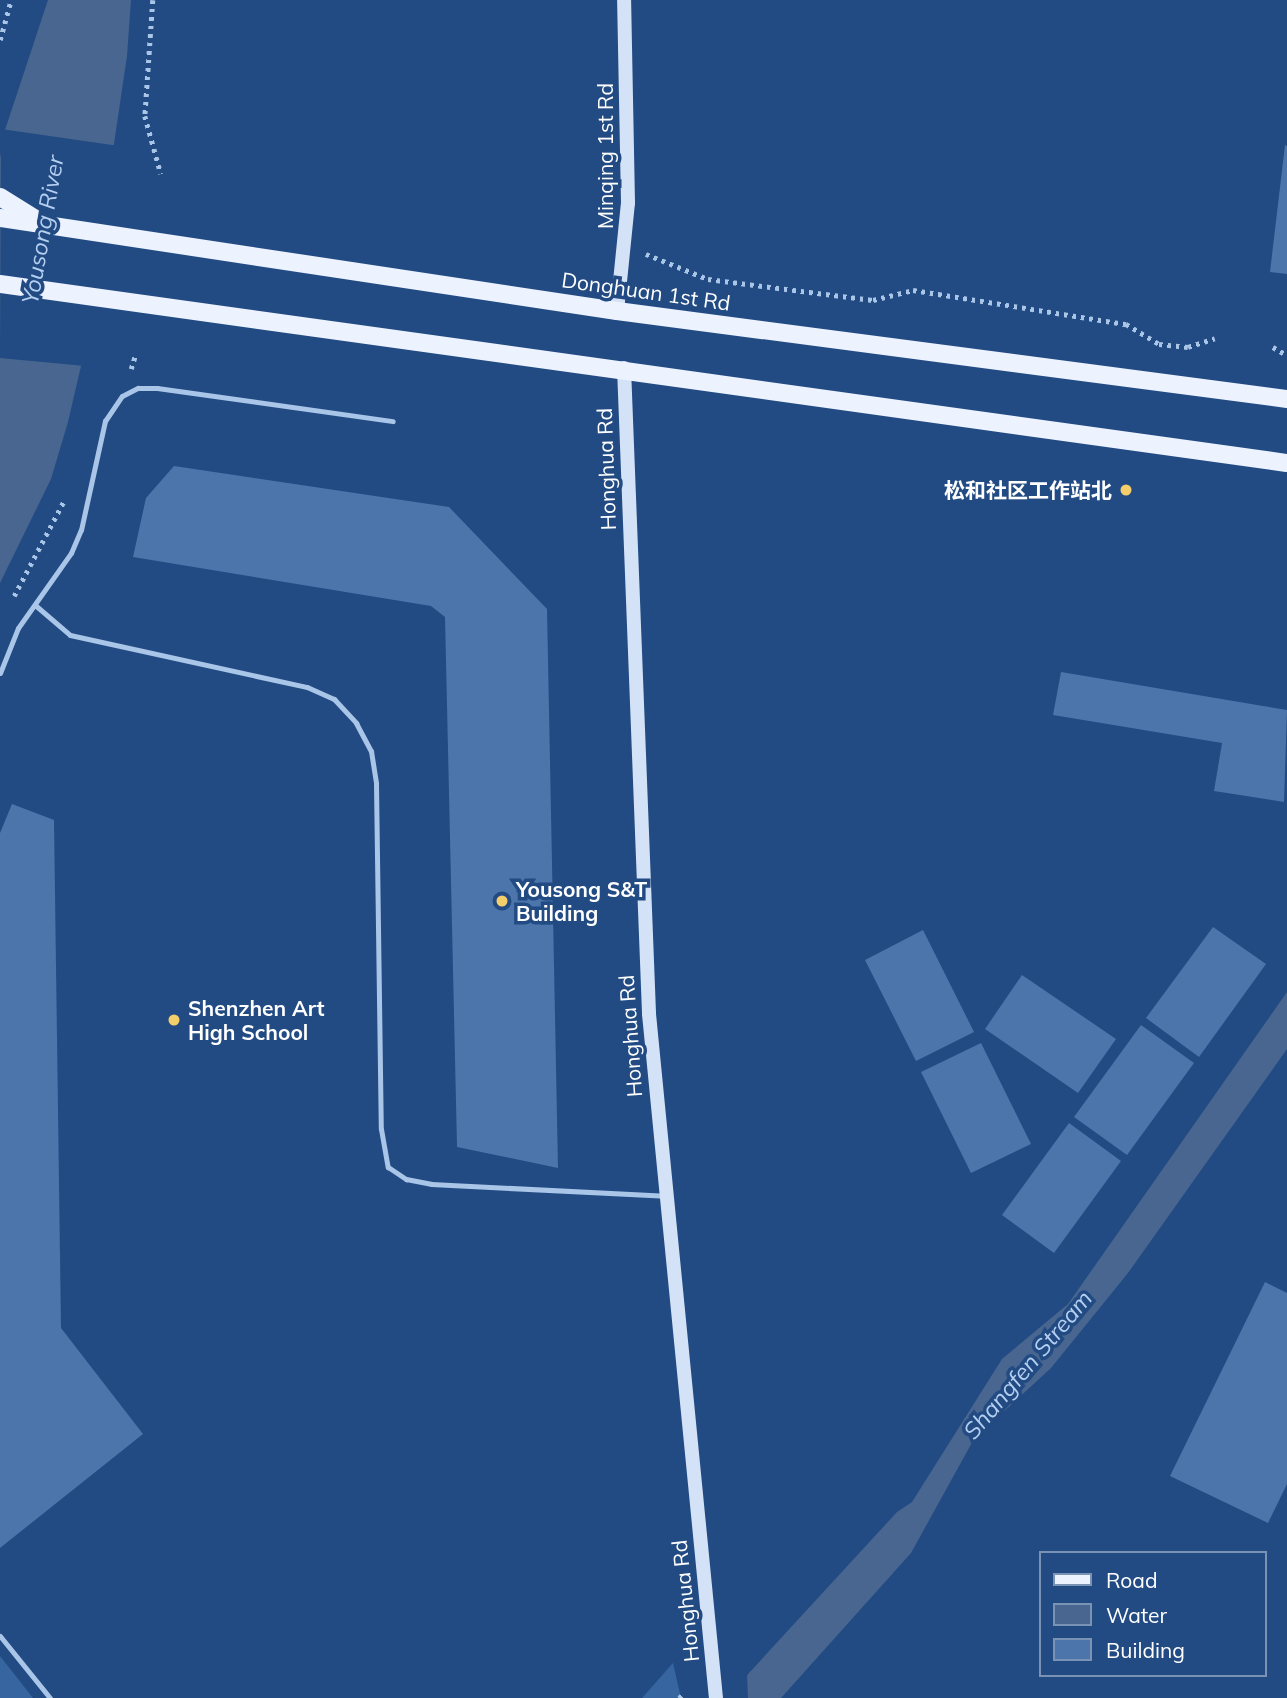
<!DOCTYPE html>
<html>
<head>
<meta charset="utf-8">
<style>
	body { margin:0 }
	#map { position:relative; width:1287px; height:1698px; overflow:hidden; background:#224b83; font-family:Mulish,"Noto Sans SC",sans-serif }
	div>[style] { position:absolute }
	.green>* { inset:0; background:#3665a0 }
	.water>* { inset:0; background:#48668f }
	.pier>* { inset:0; background:#224b83 }
	.building>* { inset:0; background:#4b75ab }
	.path>* { height:4.5px; margin-top:-2.25px; transform-origin:0; background:repeating-linear-gradient(90deg,#a9c5e8 0 3.5px,transparent 0 8.5px) }
	.lane>* { height:5px; margin:-2.5px; padding:0 2.5px; transform-origin:2.5px; border-radius:2.5px; background:#a9c5e8 }
	.secondary>* { height:14px; margin:-7px; padding:0 7px; transform-origin:7px; border-radius:7px; background:#d4e2f7 }
	.primary>* { height:18px; margin:-9px; padding:0 9px; transform-origin:9px; border-radius:9px; background:#ecf2fe }
	.dots>* { width:19px; height:19px; translate:-50% -50%; box-sizing:border-box; border:4px solid #224b83; border-radius:50% }
	span { translate:-50% -50%; white-space:nowrap; text-align:center; line-height:1.15; -webkit-text-stroke:7px #224b83; paint-order:stroke }
	.street-label { font-size:21px; color:#fff }
	.poi-label { font-size:21px; color:#fff; font-weight:700 }
	.right { translate:-100% -50%; text-align:right }
	.left { translate:0 -50%; text-align:left }
	.water-label { font-size:23px; color:#b5cff0; font-style:italic }
	.legend { position:absolute; left:1039px; top:1551px; width:228px; height:126px; box-sizing:border-box; background:#224b83; border:2px solid #7a93b5; margin:0; padding:9px 12px; list-style:none; font-size:21px; color:#fff }
	.legend li { display:flex; align-items:center; gap:14px; height:35px }
	.legend b { width:35px; border:2px solid #7a93b5 }
</style>
</head>
<body>
<div id="map">
	<div class="green">
		<div style="clip-path:polygon(0 1656px,33px 1698px,0 1698px)"></div>
		<div style="clip-path:polygon(673px 1663px,681px 1698px,642px 1698px)"></div>
	</div>
	<div class="water">
		<div style="clip-path:polygon(48px 0,131px 0,127px 56px,81px 366px,68px 422px,51px 479px,0 583px,0 158px,5px 130px)"></div>
		<div style="clip-path:polygon(1287px 992px,1287px 1049px,1128px 1273px,1051px 1368px,974px 1439px,911px 1553px,781px 1698px,726px 1698px,897px 1512px,912px 1502px,1002px 1359px,1068px 1304px)"></div>
	</div>
	<div class="pier">
		<div style="clip-path:polygon(1px 129px,119px 146px,85px 366px,0 358px)"></div>
		<div style="clip-path:polygon(747px 1673px,748px 1698px,722px 1698px)"></div>
	</div>
	<div class="building">
		<div style="clip-path:polygon(1285px 145px,1287px 146px,1287px 274px,1270px 272px)"></div>
		<div style="clip-path:polygon(174px 466px,449px 507px,547px 609px,558px 1168px,457px 1147px,445px 617px,431px 606px,133px 557px,146px 498px)"></div>
		<div style="clip-path:polygon(1061px 672px,1287px 710px,1284px 802px,1214px 791px,1222px 743px,1053px 715px)"></div>
		<div style="clip-path:polygon(12px 804px,54px 820px,61px 1328px,143px 1434px,0 1548px,0 833px)"></div>
		<div style="clip-path:polygon(1213px 927px,1266px 964px,1199px 1057px,1146px 1018px)"></div>
		<div style="clip-path:polygon(923px 930px,974px 1032px,916px 1061px,865px 960px)"></div>
		<div style="clip-path:polygon(1022px 975px,1116px 1039px,1078px 1093px,985px 1029px)"></div>
		<div style="clip-path:polygon(1141px 1025px,1194px 1063px,1127px 1155px,1074px 1117px)"></div>
		<div style="clip-path:polygon(981px 1043px,1031px 1144px,971px 1173px,921px 1072px)"></div>
		<div style="clip-path:polygon(1069px 1123px,1121px 1161px,1054px 1253px,1002px 1215px)"></div>
		<div style="clip-path:polygon(1265px 1282px,1287px 1293px,1287px 1484px,1268px 1523px,1170px 1476px)"></div>
	</div>
	<div class="path">
		<div style="left:153px;top:0;width:116px;rotate:93.9deg"></div>
		<div style="left:145px;top:116px;width:60px;rotate:74.6deg"></div>
		<div style="left:0;top:40px;width:41px;rotate:-74.6deg"></div>
		<div style="left:646px;top:254px;width:67px;rotate:22deg"></div>
		<div style="left:708px;top:279px;width:166px;rotate:7.3deg"></div>
		<div style="left:873px;top:300px;width:41px;rotate:-14deg"></div>
		<div style="left:913px;top:290px;width:216px;rotate:9.1deg"></div>
		<div style="left:1126px;top:324px;width:39px;rotate:31deg"></div>
		<div style="left:1159px;top:344px;width:29px;rotate:6deg"></div>
		<div style="left:1188px;top:347px;width:28px;rotate:-18deg"></div>
		<div style="left:1273px;top:347px;width:16px;rotate:30deg"></div>
		<div style="left:131px;top:369px;width:14px;rotate:-73deg"></div>
		<div style="left:14px;top:596px;width:110px;rotate:-62.3deg"></div>
		<div style="left:679px;top:1698px;width:8px;rotate:-45deg"></div>
	</div>
	<div class="lane">
		<div style="left:35px;top:605px;width:46px;rotate:40.6deg"></div>
		<div style="left:70px;top:635px;width:243px;rotate:12.4deg"></div>
		<div style="left:307px;top:687px;width:30px;rotate:24deg"></div>
		<div style="left:334px;top:699px;width:33px;rotate:47deg"></div>
		<div style="left:356px;top:723px;width:32px;rotate:62deg"></div>
		<div style="left:371px;top:751px;width:33px;rotate:81deg"></div>
		<div style="left:376px;top:784px;width:345px;rotate:89.2deg"></div>
		<div style="left:381px;top:1129px;width:39px;rotate:80deg"></div>
		<div style="left:388px;top:1167px;width:22px;rotate:34deg"></div>
		<div style="left:406px;top:1179px;width:25px;rotate:11deg"></div>
		<div style="left:431px;top:1184px;width:234px;rotate:2.9deg"></div>
		<div style="left:0;top:673px;width:48px;rotate:-68.2deg"></div>
		<div style="left:18px;top:628px;width:92px;rotate:-54.8deg"></div>
		<div style="left:71px;top:553px;width:25px;rotate:-67deg"></div>
		<div style="left:81px;top:530px;width:112px;rotate:-77.6deg"></div>
		<div style="left:105px;top:421px;width:30px;rotate:-56deg"></div>
		<div style="left:122px;top:396px;width:18px;rotate:-27deg"></div>
		<div style="left:138px;top:388px;width:19px"></div>
		<div style="left:157px;top:388px;width:238px;rotate:8deg"></div>
		<div style="left:0;top:1636px;width:80px;rotate:51.1deg"></div>
	</div>
	<div class="secondary">
		<div style="left:617px;top:311px;width:109px;rotate:-84.2deg"></div>
		<div style="left:628px;top:203px;width:203px;rotate:-91.1deg"></div>
		<div style="left:624px;top:368px;width:646px;rotate:87.78deg"></div>
		<div style="left:649px;top:1014px;width:687px;rotate:84.41deg"></div>
	</div>
	<div class="primary">
		<div style="left:0;top:197px;width:44px;rotate:31.9deg"></div>
		<div style="left:0;top:218px;width:624px;rotate:8.57deg"></div>
		<div style="left:617px;top:311px;width:676px;rotate:7.48deg"></div>
		<div style="left:0;top:284px;width:1299px;rotate:7.92deg"></div>
	</div>
	<div class="dots">
		<div style="left:1126px;top:490px;background:#f4ce6b"></div>
		<div style="left:502px;top:901px;background:#f4ce6b"></div>
		<div style="left:174px;top:1020px;background:#f4ce6b"></div>
	</div>
	<div class="street-label">
		<span style="left:605px;top:156px;rotate:-90deg">Minqing 1st Rd</span>
		<span style="left:646px;top:291px;rotate:8deg">Donghuan 1st Rd</span>
		<span style="left:606px;top:469px;rotate:-92deg">Honghua Rd</span>
		<span style="left:630px;top:1036px;rotate:-94deg">Honghua Rd</span>
		<span style="left:685px;top:1601px;rotate:-96deg">Honghua Rd</span>
	</div>
	<div class="poi-label">
		<span class="right" style="left:1112px;top:490px">松和社区工作站北</span>
		<span class="left" style="left:516px;top:901px">Yousong S&amp;T<br>Building</span>
		<span class="left" style="left:188px;top:1020px">Shenzhen Art<br>High School</span>
	</div>
	<div class="water-label">
		<span style="left:43px;top:230px;rotate:-80deg">Yousong River</span>
		<span style="left:1028px;top:1365px;rotate:-50deg">Shangfen Stream</span>
	</div>
	<ul class="legend">
	<li><b style="height:9px;background:#ecf2fe"></b>Road</li>
	<li><b style="height:19px;background:#48668f"></b>Water</li>
	<li><b style="height:19px;background:#4b75ab"></b>Building</li>
	</ul>
</div>
</body>
</html>
